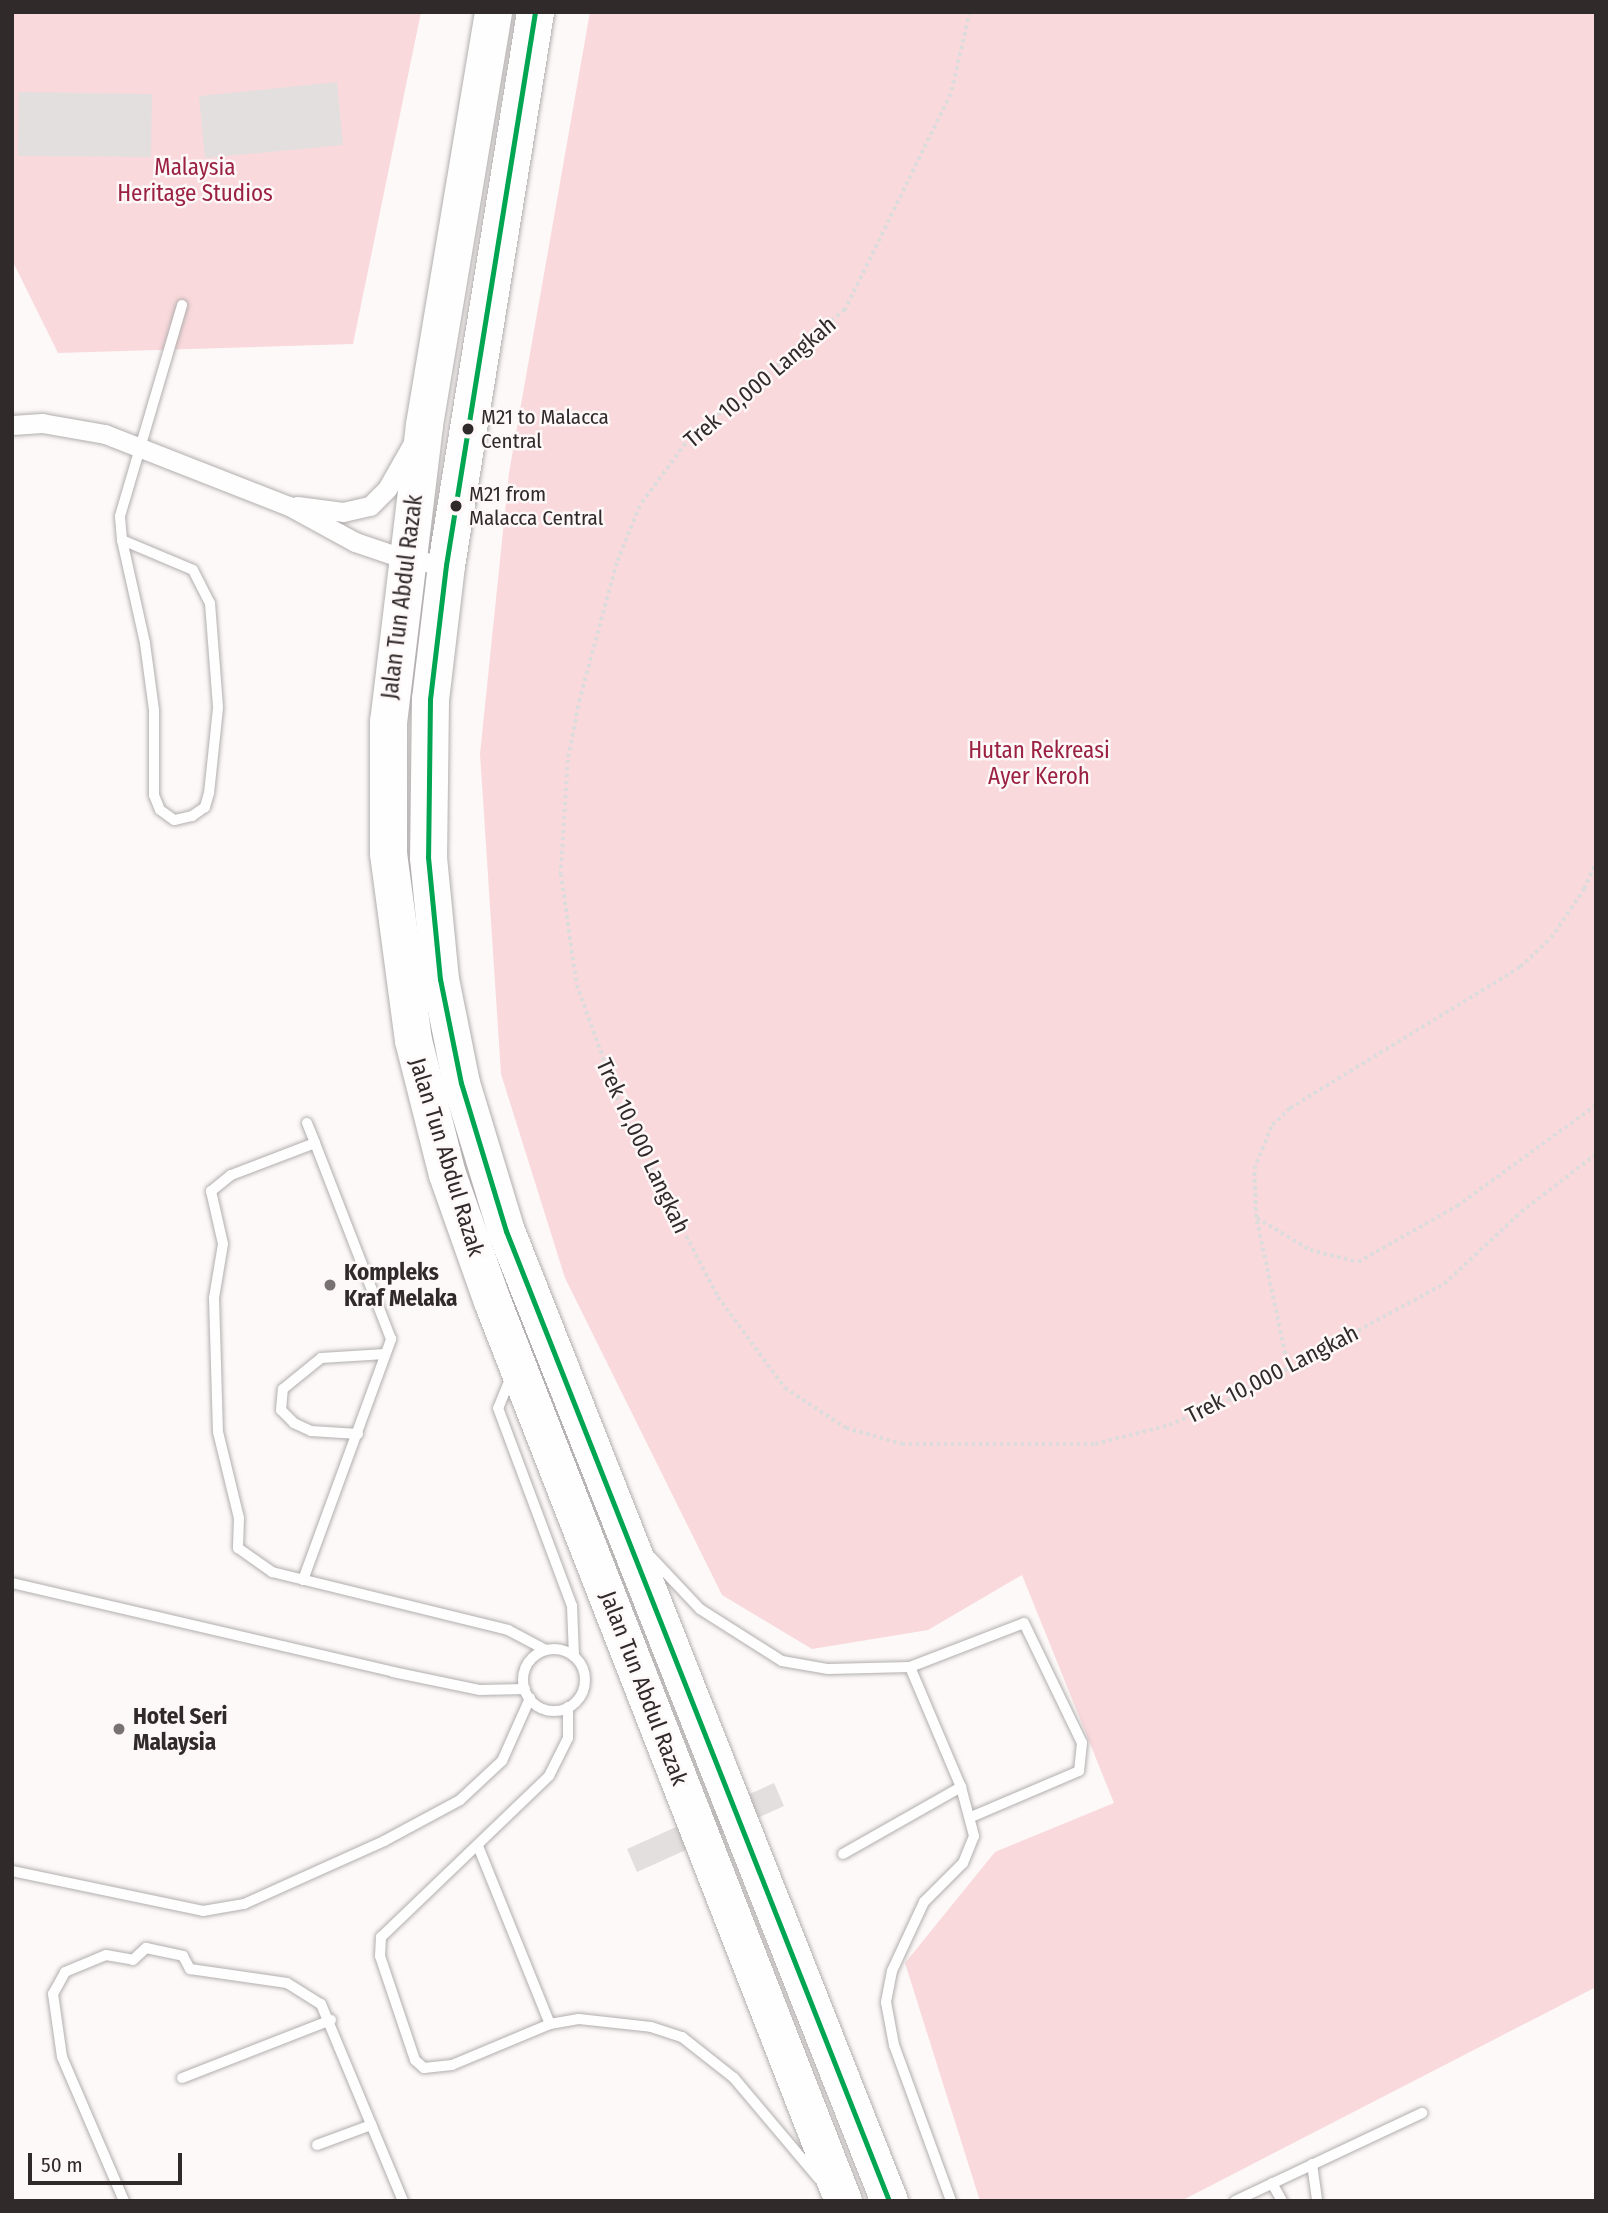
<!DOCTYPE html>
<html>
<head>
<meta charset="utf-8">
<style>
	body { margin:0 }
	#map { position:relative; width:1608px; height:2213px; overflow:hidden; background:#fdf9f9; font-family:"Fira Sans Condensed",sans-serif }
	div>[style] { position:absolute }
	.green>* { inset:0; background:#f9d9dc }
	.building>* { inset:0; background:#e4dfdf }
	.path>* { height:3.5px; margin-top:-1.75px; transform-origin:0; background:repeating-linear-gradient(90deg,#dddcdc 0 3.5px,transparent 0 7px) }
	.roads { filter:drop-shadow(0 0 2px #b2aeae) drop-shadow(0 0 2px #b2aeae) }
	.lane>* { height:10px; margin:-5px; padding:0 5px; transform-origin:5px; border-radius:5px; background:#fffefe }
	.lane>.ring { margin:-5px; padding:0; box-sizing:content-box; background:none; border:10px solid #fffefe; border-radius:50% }
	.street>* { height:19px; margin:-9.5px; padding:0 9.5px; transform-origin:9.5px; border-radius:9.5px; background:#fffefe }
	.highway>* { height:37px; margin:-18.5px; padding:0 18.5px; transform-origin:18.5px; border-radius:18.5px; background:#fffefe }
	.bus-1>* { height:5px; margin:-2.5px; padding:0 2.5px; transform-origin:2.5px; border-radius:2.5px; background:#00a651 }
	.dots>* { width:19px; height:19px; translate:-50% -50%; box-sizing:border-box; border:4px solid #fef8f8; border-radius:50% }
	span { translate:-50% -50%; white-space:nowrap; text-align:center; line-height:1.15; -webkit-text-stroke:5px #fef8f8; paint-order:stroke }
	.bus-label { font-size:21px; color:#302a2b }
	.left { translate:0 -50%; text-align:left }
	.park-label { font-size:23px; color:#9a2141 }
	.street-label { font-size:23px; color:#302a2b }
	.poi-label { font-size:23px; color:#302a2b; font-weight:700 }
	.frame { position:absolute; inset:0; border:14px solid #302a2b; pointer-events:none }
	.scale { position:absolute; left:28px; top:2153px; width:154px; height:32px; box-sizing:border-box; border:4px solid #302a2b; border-top:0; padding-left:9px; font-size:21px; line-height:24px; white-space:nowrap; color:#302a2b; -webkit-text-stroke:5px #fef8f8; paint-order:stroke }
</style>
</head>
<body>
<div id="map">
	<div class="green">
		<div style="clip-path:polygon(12px 12px,421px 12px,353px 344px,58px 353px,12px 260px)"></div>
		<div style="clip-path:polygon(590px 12px,1596px 12px,1596px 1987px,1181px 2201px,980px 2201px,905px 1963px,995px 1852px,1114px 1803px,1022px 1575px,928px 1630px,812px 1649px,722px 1595px,565px 1278px,501px 1074px,480px 754px,509px 473px)"></div>
	</div>
	<div class="building">
		<div style="clip-path:polygon(337px 82px,343px 145px,205px 158px,199px 96px)"></div>
		<div style="clip-path:polygon(19px 92px,152px 94px,151px 157px,18px 156px)"></div>
		<div style="clip-path:polygon(774px 1783px,784px 1806px,637px 1872px,627px 1849px)"></div>
	</div>
	<div class="path">
		<div style="left:970px;top:12px;width:84px;rotate:103deg"></div>
		<div style="left:951px;top:94px;width:241px;rotate:116.1deg"></div>
		<div style="left:845px;top:310px;width:201px;rotate:140.4deg"></div>
		<div style="left:690px;top:438px;width:84px;rotate:126.3deg"></div>
		<div style="left:640px;top:506px;width:61px;rotate:112deg"></div>
		<div style="left:617px;top:563px;width:141px;rotate:105.2deg"></div>
		<div style="left:580px;top:699px;width:62px;rotate:101.1deg"></div>
		<div style="left:568px;top:760px;width:114px;rotate:93.5deg"></div>
		<div style="left:561px;top:874px;width:112px;rotate:81.8deg"></div>
		<div style="left:577px;top:985px;width:141px;rotate:70.2deg"></div>
		<div style="left:625px;top:1118px;width:202px;rotate:62.5deg"></div>
		<div style="left:718px;top:1297px;width:113px;rotate:53.6deg"></div>
		<div style="left:785px;top:1388px;width:73px;rotate:33.3deg"></div>
		<div style="left:846px;top:1428px;width:58px;rotate:15.9deg"></div>
		<div style="left:902px;top:1444px;width:193px"></div>
		<div style="left:1095px;top:1444px;width:76px;rotate:-14.4deg"></div>
		<div style="left:1169px;top:1425px;width:72px;rotate:-23deg"></div>
		<div style="left:1235px;top:1397px;width:238px;rotate:-28.4deg"></div>
		<div style="left:1444px;top:1284px;width:105px;rotate:-43.1deg"></div>
		<div style="left:1521px;top:1212px;width:95px;rotate:-37.7deg"></div>
		<div style="left:1257px;top:1218px;width:62px;rotate:31.1deg"></div>
		<div style="left:1310px;top:1250px;width:49px;rotate:14deg"></div>
		<div style="left:1358px;top:1262px;width:114px;rotate:-29.5deg"></div>
		<div style="left:1457px;top:1206px;width:172px;rotate:-36deg"></div>
		<div style="left:1288px;top:1368px;width:153px;rotate:-102deg"></div>
		<div style="left:1256px;top:1218px;width:49px;rotate:-92.3deg"></div>
		<div style="left:1254px;top:1169px;width:48px;rotate:-67.8deg"></div>
		<div style="left:1272px;top:1125px;width:25px;rotate:-43deg"></div>
		<div style="left:1290px;top:1108px;width:270px;rotate:-31.5deg"></div>
		<div style="left:1520px;top:967px;width:42px;rotate:-43.1deg"></div>
		<div style="left:1551px;top:938px;width:59px;rotate:-56deg"></div>
		<div style="left:1584px;top:889px;width:30px;rotate:-66deg"></div>
	</div>
	<div class="roads">
		<div class="lane">
			<div style="left:122px;top:540px;width:77px;rotate:22.9deg"></div>
			<div style="left:193px;top:570px;width:37px;rotate:63deg"></div>
			<div style="left:210px;top:603px;width:105px;rotate:85.6deg"></div>
			<div style="left:218px;top:708px;width:85px;rotate:96deg"></div>
			<div style="left:209px;top:793px;width:15px;rotate:106deg"></div>
			<div style="left:205px;top:807px;width:16px;rotate:145deg"></div>
			<div style="left:192px;top:816px;width:18px;rotate:167deg"></div>
			<div style="left:174px;top:820px;width:17px;rotate:-144deg"></div>
			<div style="left:160px;top:810px;width:16px;rotate:-112deg"></div>
			<div style="left:154px;top:795px;width:85px;rotate:-90deg"></div>
			<div style="left:154px;top:710px;width:68px;rotate:-97.7deg"></div>
			<div style="left:145px;top:643px;width:106px;rotate:-102.6deg"></div>
			<div style="left:122px;top:540px;width:24px;rotate:-95deg"></div>
			<div style="left:120px;top:516px;width:220px;rotate:-73.6deg"></div>
			<div style="left:307px;top:1123px;width:22px;rotate:68deg"></div>
			<div style="left:315px;top:1143px;width:90px;rotate:159.1deg"></div>
			<div style="left:231px;top:1175px;width:26px;rotate:141deg"></div>
			<div style="left:211px;top:1191px;width:54px;rotate:77.2deg"></div>
			<div style="left:223px;top:1244px;width:55px;rotate:99.5deg"></div>
			<div style="left:214px;top:1298px;width:134px;rotate:88.3deg"></div>
			<div style="left:218px;top:1432px;width:89px;rotate:76.3deg"></div>
			<div style="left:239px;top:1518px;width:30px;rotate:92deg"></div>
			<div style="left:238px;top:1548px;width:42px;rotate:35.2deg"></div>
			<div style="left:272px;top:1572px;width:243px;rotate:13.8deg"></div>
			<div style="left:508px;top:1630px;width:43px;rotate:27.8deg"></div>
			<div style="left:510px;top:1379px;width:31px;rotate:112deg"></div>
			<div style="left:498px;top:1408px;width:211px;rotate:69.5deg"></div>
			<div style="left:572px;top:1606px;width:50px;rotate:87.7deg"></div>
			<div style="left:358px;top:1434px;width:47px;rotate:-176.3deg"></div>
			<div style="left:311px;top:1431px;width:19px;rotate:-155deg"></div>
			<div style="left:294px;top:1423px;width:18px;rotate:-135deg"></div>
			<div style="left:281px;top:1410px;width:21px;rotate:-85deg"></div>
			<div style="left:283px;top:1389px;width:49px;rotate:-39.2deg"></div>
			<div style="left:321px;top:1358px;width:64px;rotate:-3.6deg"></div>
			<div style="left:651px;top:1557px;width:71px;rotate:46.7deg"></div>
			<div style="left:700px;top:1609px;width:97px;rotate:32.4deg"></div>
			<div style="left:782px;top:1661px;width:47px;rotate:9.9deg"></div>
			<div style="left:828px;top:1669px;width:82px;rotate:-1.4deg"></div>
			<div style="left:910px;top:1667px;width:130px;rotate:67deg"></div>
			<div style="left:961px;top:1787px;width:51px;rotate:75.1deg"></div>
			<div style="left:974px;top:1836px;width:29px;rotate:112deg"></div>
			<div style="left:963px;top:1863px;width:55px;rotate:135deg"></div>
			<div style="left:924px;top:1902px;width:76px;rotate:114.9deg"></div>
			<div style="left:892px;top:1971px;width:32px;rotate:101deg"></div>
			<div style="left:886px;top:2002px;width:44px;rotate:79.5deg"></div>
			<div style="left:894px;top:2045px;width:166px;rotate:69.9deg"></div>
			<div style="left:303px;top:1580px;width:257px;rotate:-69.9deg"></div>
			<div style="left:391px;top:1339px;width:210px;rotate:-111.2deg"></div>
			<div style="left:12px;top:1583px;width:391px;rotate:13.1deg"></div>
			<div style="left:393px;top:1672px;width:89px;rotate:11.7deg"></div>
			<div style="left:480px;top:1690px;width:45px;rotate:-1.3deg"></div>
			<div class="ring" style="left:523px;top:1649px;width:52px;height:52px"></div>
			<div style="left:910px;top:1667px;width:122px;rotate:-21.1deg"></div>
			<div style="left:1024px;top:1623px;width:133px;rotate:64.2deg"></div>
			<div style="left:1082px;top:1743px;width:28px;rotate:96deg"></div>
			<div style="left:1079px;top:1771px;width:117px;rotate:156.9deg"></div>
			<div style="left:568px;top:1707px;width:31px;rotate:90deg"></div>
			<div style="left:568px;top:1738px;width:42px;rotate:116.6deg"></div>
			<div style="left:549px;top:1776px;width:233px;rotate:136.2deg"></div>
			<div style="left:381px;top:1937px;width:19px;rotate:93deg"></div>
			<div style="left:380px;top:1956px;width:110px;rotate:71.4deg"></div>
			<div style="left:415px;top:2060px;width:12px;rotate:42deg"></div>
			<div style="left:424px;top:2068px;width:28px;rotate:-6deg"></div>
			<div style="left:452px;top:2065px;width:106px;rotate:-22.7deg"></div>
			<div style="left:550px;top:2024px;width:29px;rotate:-10deg"></div>
			<div style="left:579px;top:2019px;width:72px;rotate:6.3deg"></div>
			<div style="left:651px;top:2027px;width:33px;rotate:18deg"></div>
			<div style="left:682px;top:2037px;width:66px;rotate:38.3deg"></div>
			<div style="left:734px;top:2078px;width:132px;rotate:49.9deg"></div>
			<div style="left:478px;top:1846px;width:192px;rotate:68deg"></div>
			<div style="left:843px;top:1854px;width:136px;rotate:-29.6deg"></div>
			<div style="left:12px;top:1871px;width:195px;rotate:11.8deg"></div>
			<div style="left:203px;top:1911px;width:42px;rotate:-9.7deg"></div>
			<div style="left:244px;top:1904px;width:154px;rotate:-24.2deg"></div>
			<div style="left:384px;top:1841px;width:86px;rotate:-28.3deg"></div>
			<div style="left:460px;top:1800px;width:57px;rotate:-42.9deg"></div>
			<div style="left:502px;top:1761px;width:69px;rotate:-66deg"></div>
			<div style="left:182px;top:2078px;width:160px;rotate:-21.3deg"></div>
			<div style="left:317px;top:2145px;width:58px;rotate:-20.3deg"></div>
			<div style="left:1312px;top:2164px;width:37px;rotate:82deg"></div>
			<div style="left:1272px;top:2183px;width:21px;rotate:61deg"></div>
			<div style="left:124px;top:2201px;width:157px;rotate:-113.3deg"></div>
			<div style="left:62px;top:2057px;width:64px;rotate:-98.1deg"></div>
			<div style="left:53px;top:1994px;width:25px;rotate:-61deg"></div>
			<div style="left:65px;top:1972px;width:44px;rotate:-22.5deg"></div>
			<div style="left:106px;top:1955px;width:27px;rotate:10deg"></div>
			<div style="left:133px;top:1960px;width:18px;rotate:-43deg"></div>
			<div style="left:146px;top:1948px;width:38px;rotate:12deg"></div>
			<div style="left:183px;top:1956px;width:15px;rotate:62deg"></div>
			<div style="left:190px;top:1969px;width:98px;rotate:8.2deg"></div>
			<div style="left:287px;top:1983px;width:40px;rotate:32deg"></div>
			<div style="left:321px;top:2004px;width:213px;rotate:67.4deg"></div>
			<div style="left:1235px;top:2201px;width:207px;rotate:-25.2deg"></div>
		</div>
		<div class="street">
			<div style="left:12px;top:425px;width:30px;rotate:-4deg"></div>
			<div style="left:42px;top:423px;width:64px;rotate:9.9deg"></div>
			<div style="left:105px;top:434px;width:198px;rotate:21.4deg"></div>
			<div style="left:289px;top:506px;width:75px;rotate:28.6deg"></div>
			<div style="left:355px;top:542px;width:53px;rotate:18.8deg"></div>
			<div style="left:405px;top:559px;width:41px;rotate:8.3deg"></div>
			<div style="left:297px;top:506px;width:46px;rotate:7.4deg"></div>
			<div style="left:343px;top:512px;width:28px;rotate:-13deg"></div>
			<div style="left:370px;top:506px;width:24px;rotate:-45deg"></div>
			<div style="left:387px;top:489px;width:53px;rotate:-60.5deg"></div>
		</div>
		<div class="highway">
			<div style="left:493px;top:12px;width:419px;rotate:99.5deg"></div>
			<div style="left:424px;top:425px;width:298px;rotate:96.9deg"></div>
			<div style="left:388px;top:721px;width:132px;rotate:90deg"></div>
			<div style="left:388px;top:853px;width:189px;rotate:82.4deg"></div>
			<div style="left:413px;top:1040px;width:138px;rotate:75.8deg"></div>
			<div style="left:447px;top:1174px;width:135px;rotate:70.5deg"></div>
			<div style="left:492px;top:1301px;width:966px;rotate:68.69deg"></div>
			<div style="left:535px;top:12px;width:560px;rotate:99.14deg"></div>
			<div style="left:446px;top:565px;width:135px;rotate:96.8deg"></div>
			<div style="left:430px;top:699px;width:158px;rotate:90.7deg"></div>
			<div style="left:428px;top:857px;width:123px;rotate:84.4deg"></div>
			<div style="left:440px;top:979px;width:106px;rotate:78.6deg"></div>
			<div style="left:461px;top:1083px;width:155px;rotate:73.1deg"></div>
			<div style="left:506px;top:1231px;width:1043px;rotate:68.45deg"></div>
		</div>
	</div>
	<div class="bus-1">
		<div style="left:535px;top:12px;width:560px;rotate:99.14deg"></div>
		<div style="left:446px;top:565px;width:135px;rotate:96.8deg"></div>
		<div style="left:430px;top:699px;width:158px;rotate:90.7deg"></div>
		<div style="left:428px;top:857px;width:123px;rotate:84.4deg"></div>
		<div style="left:440px;top:979px;width:106px;rotate:78.6deg"></div>
		<div style="left:461px;top:1083px;width:155px;rotate:73.1deg"></div>
		<div style="left:506px;top:1231px;width:1043px;rotate:68.45deg"></div>
	</div>
	<div class="dots">
		<div style="left:468px;top:429px;background:#302a2b"></div>
		<div style="left:456px;top:506px;background:#302a2b"></div>
		<div style="left:330px;top:1285px;background:#787273"></div>
		<div style="left:119px;top:1729px;background:#787273"></div>
	</div>
	<div class="bus-label">
		<span class="left" style="left:481px;top:429px">M21 to Malacca<br>Central</span>
		<span class="left" style="left:469px;top:506px">M21 from<br>Malacca Central</span>
	</div>
	<div class="park-label">
		<span style="left:195px;top:180px">Malaysia<br>Heritage Studios</span>
		<span style="left:1039px;top:763px">Hutan Rekreasi<br>Ayer Keroh</span>
	</div>
	<div class="street-label">
		<span style="left:760px;top:382px;rotate:-40deg">Trek 10,000 Langkah</span>
		<span style="left:402px;top:597px;rotate:-83deg">Jalan Tun Abdul Razak</span>
		<span style="left:643px;top:1146px;rotate:65deg">Trek 10,000 Langkah</span>
		<span style="left:447px;top:1157px;rotate:73deg">Jalan Tun Abdul Razak</span>
		<span style="left:1272px;top:1374px;rotate:-27deg">Trek 10,000 Langkah</span>
		<span style="left:644px;top:1688px;rotate:69deg">Jalan Tun Abdul Razak</span>
	</div>
	<div class="poi-label">
		<span class="left" style="left:344px;top:1285px">Kompleks<br>Kraf Melaka</span>
		<span class="left" style="left:133px;top:1729px">Hotel Seri<br>Malaysia</span>
	</div>
	<div class="frame"></div>
	<div class="scale">50 m</div>
</div>
</body>
</html>
